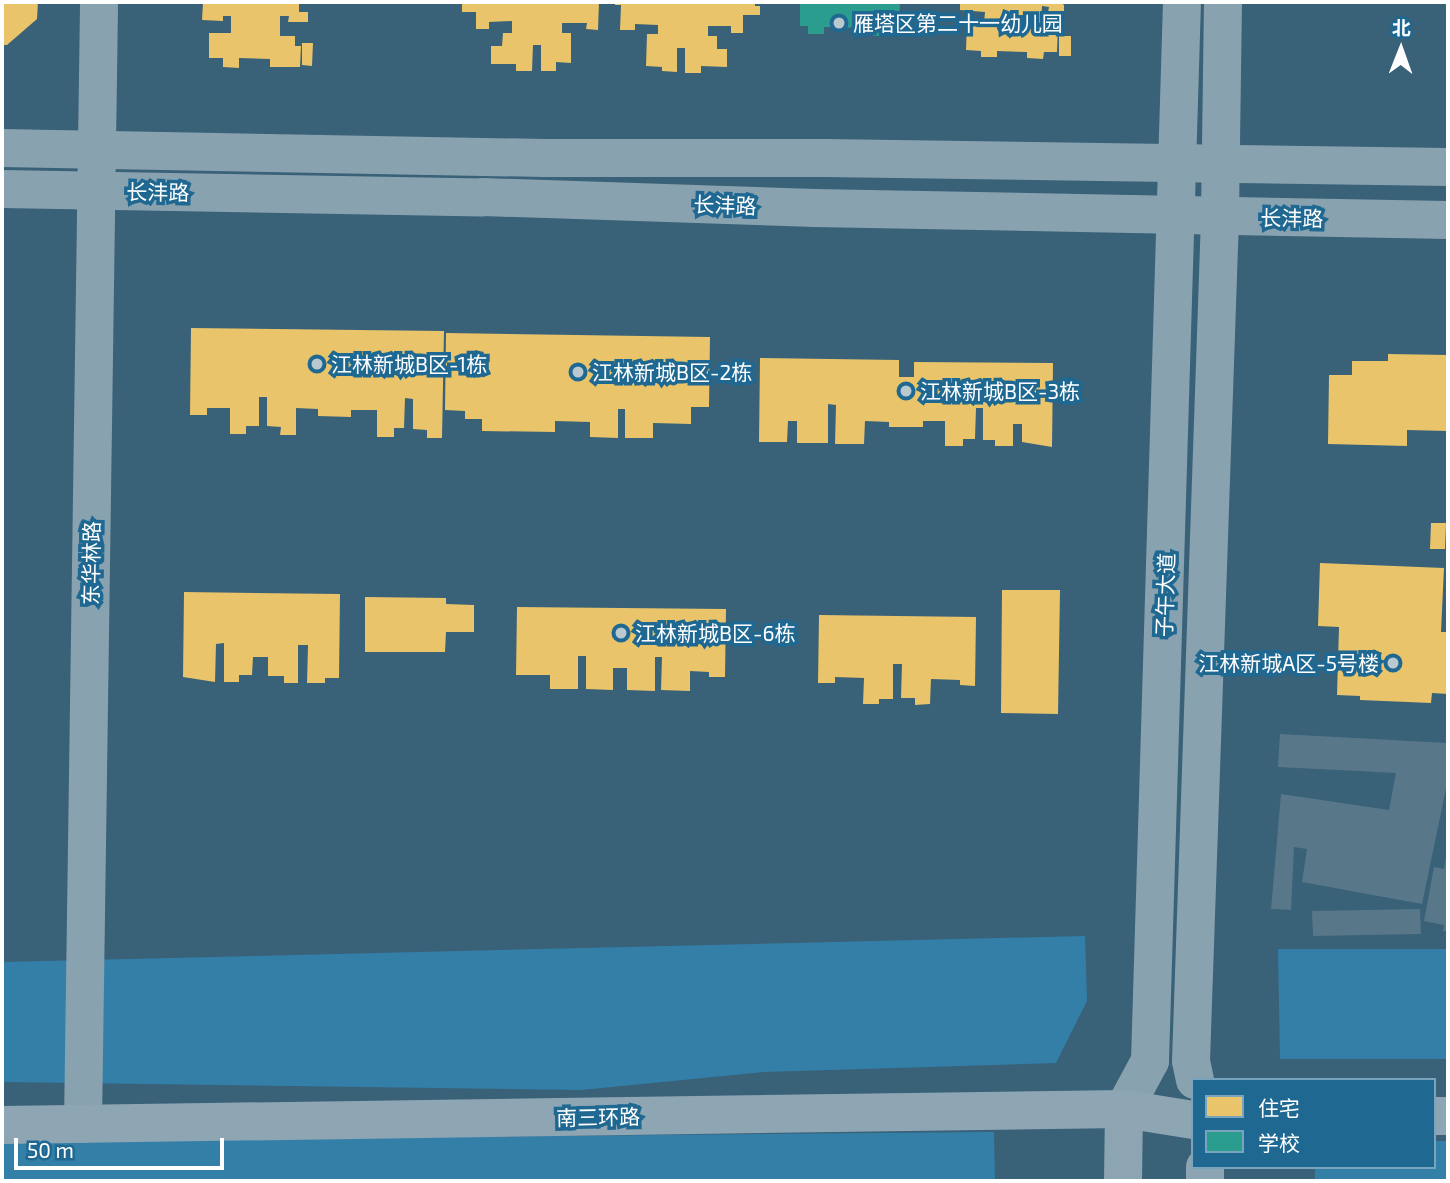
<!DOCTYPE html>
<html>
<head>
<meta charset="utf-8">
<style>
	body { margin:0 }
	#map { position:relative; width:1450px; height:1183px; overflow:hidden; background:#396178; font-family:"Exo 2","Noto Sans SC",sans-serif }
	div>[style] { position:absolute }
	.green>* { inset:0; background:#337fa8 }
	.homes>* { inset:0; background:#e9c46a }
	.schools>* { inset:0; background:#2a9d8f }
	.building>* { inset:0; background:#58788a }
	.secondary>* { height:38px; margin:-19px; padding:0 19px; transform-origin:19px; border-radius:19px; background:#89a2af }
	.primary>* { height:38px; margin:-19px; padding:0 19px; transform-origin:19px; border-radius:19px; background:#8da4b3 }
	.highway>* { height:38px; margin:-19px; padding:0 19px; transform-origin:19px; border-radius:19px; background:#8ea5b4 }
	.dots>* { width:19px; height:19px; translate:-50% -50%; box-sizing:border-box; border:4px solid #1f6892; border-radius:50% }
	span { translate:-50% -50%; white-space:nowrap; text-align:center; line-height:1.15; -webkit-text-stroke:7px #1f6892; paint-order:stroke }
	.poi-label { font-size:21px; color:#fff }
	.left { translate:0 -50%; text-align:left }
	.right { translate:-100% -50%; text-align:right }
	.street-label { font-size:21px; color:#fff }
	.frame { position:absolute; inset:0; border:4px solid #fff; pointer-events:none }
	.legend { position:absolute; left:1191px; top:1078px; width:245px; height:91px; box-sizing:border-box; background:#1f6892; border:2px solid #79a4be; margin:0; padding:9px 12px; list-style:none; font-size:21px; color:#fff }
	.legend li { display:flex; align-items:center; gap:14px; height:35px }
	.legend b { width:35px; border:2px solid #79a4be }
	.north { position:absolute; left:1366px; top:14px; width:70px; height:70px; -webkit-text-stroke:5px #1f6892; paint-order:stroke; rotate:1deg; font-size:19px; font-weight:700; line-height:28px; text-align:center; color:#fff }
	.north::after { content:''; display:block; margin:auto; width:24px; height:32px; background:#fff; clip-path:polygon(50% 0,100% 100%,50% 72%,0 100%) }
	.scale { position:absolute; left:14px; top:1138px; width:210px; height:32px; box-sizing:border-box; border:4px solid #fff; border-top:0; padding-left:9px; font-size:21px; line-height:24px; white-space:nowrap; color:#fff; -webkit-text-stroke:5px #1f6892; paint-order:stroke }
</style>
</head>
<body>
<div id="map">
	<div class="green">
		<div style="clip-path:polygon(1085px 936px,1087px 1001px,1056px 1063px,764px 1072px,581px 1090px,2px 1082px,2px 962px)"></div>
		<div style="clip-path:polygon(1278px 949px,1448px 949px,1448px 1059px,1280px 1059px)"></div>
		<div style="clip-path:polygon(994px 1132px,995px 1181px,2px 1181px,2px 1141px)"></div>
		<div style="clip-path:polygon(1434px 1141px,1448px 1141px,1448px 1181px,1315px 1181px,1315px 1167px,1434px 1167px)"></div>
	</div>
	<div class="homes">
		<div style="clip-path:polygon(2px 2px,38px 2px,37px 19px,7px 45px,2px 45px)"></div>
		<div style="clip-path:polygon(203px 2px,299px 2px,299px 12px,308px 12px,308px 22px,288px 22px,289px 16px,280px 16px,280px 36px,295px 36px,295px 46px,301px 46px,300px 67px,270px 67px,270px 59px,239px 58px,239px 68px,223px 67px,223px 58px,209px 58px,209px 33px,231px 33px,231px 16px,223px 16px,223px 21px,202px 20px)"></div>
		<div style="clip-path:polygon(462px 2px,599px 2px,598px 30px,586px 29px,587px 23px,562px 23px,562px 33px,571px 33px,571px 63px,556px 62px,556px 71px,541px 71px,541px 45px,533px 45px,532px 71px,516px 71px,516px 64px,491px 64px,491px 46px,502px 46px,503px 33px,512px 33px,512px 21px,489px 22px,489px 29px,476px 29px,476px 12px,462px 12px)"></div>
		<div style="clip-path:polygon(615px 2px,755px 2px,755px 6px,760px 6px,760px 15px,743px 15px,743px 33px,731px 33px,731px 26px,708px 26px,708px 36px,717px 36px,717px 49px,727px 49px,727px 67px,701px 66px,701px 73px,685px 73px,685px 48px,677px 48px,677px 72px,662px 71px,662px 67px,646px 66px,647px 34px,658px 34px,658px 25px,635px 24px,635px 30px,620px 30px,621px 5px,615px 5px)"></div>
		<div style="clip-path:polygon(960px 2px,1060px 2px,1064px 5px,1064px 13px,1048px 12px,1049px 7px,1042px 6px,1041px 24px,1058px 25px,1057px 52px,1044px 52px,1043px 59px,1027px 58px,1027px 52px,997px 51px,997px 57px,981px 57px,981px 51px,966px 50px,967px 22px,984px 23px,985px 12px,960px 10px)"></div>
		<div style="clip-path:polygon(1059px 36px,1071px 36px,1071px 56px,1059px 56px)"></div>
		<div style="clip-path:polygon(302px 43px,313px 43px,312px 66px,302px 65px)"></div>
		<div style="clip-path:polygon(191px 328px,444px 331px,442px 438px,427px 438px,427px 430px,413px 429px,413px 399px,405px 398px,404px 428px,394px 428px,394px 437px,377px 437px,377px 410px,351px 410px,351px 417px,318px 416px,318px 409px,296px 408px,296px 435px,280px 435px,281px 427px,267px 426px,267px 397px,259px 397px,259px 426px,246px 426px,246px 434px,230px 434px,230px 408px,207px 408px,207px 415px,190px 415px)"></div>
		<div style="clip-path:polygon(446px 333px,710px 337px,709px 407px,691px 407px,691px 424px,653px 423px,653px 438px,625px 438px,625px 409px,618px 409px,618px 438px,590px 437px,590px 422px,555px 421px,555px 432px,482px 431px,482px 419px,465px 419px,465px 411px,445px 410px)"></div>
		<div style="clip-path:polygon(1388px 354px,1448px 355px,1448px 431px,1407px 430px,1407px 446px,1328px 444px,1329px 375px,1352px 375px,1352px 361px,1388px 361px)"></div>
		<div style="clip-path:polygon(760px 358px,899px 360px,899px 377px,914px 377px,914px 362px,1053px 363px,1052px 447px,1022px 442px,1022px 424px,1013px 424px,1013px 446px,995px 446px,995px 440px,983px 440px,983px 408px,976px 408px,975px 439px,963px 439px,963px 446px,945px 446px,945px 421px,923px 421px,923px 427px,889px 427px,889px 422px,865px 421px,864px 444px,835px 444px,836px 405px,828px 404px,828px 443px,797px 443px,797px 421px,788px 421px,787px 442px,759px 442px)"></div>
		<div style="clip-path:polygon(1431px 523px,1446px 523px,1445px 549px,1430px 549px)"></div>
		<div style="clip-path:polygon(1320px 563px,1444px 568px,1441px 632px,1448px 632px,1448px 694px,1432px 693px,1431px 703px,1360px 700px,1360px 696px,1337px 695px,1339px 627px,1318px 626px)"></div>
		<div style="clip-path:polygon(1002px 590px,1060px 590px,1058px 714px,1001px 713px)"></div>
		<div style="clip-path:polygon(184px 592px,340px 594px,339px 678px,325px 678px,325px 683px,307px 683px,308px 645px,298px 645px,298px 683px,284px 683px,284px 676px,268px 676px,268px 657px,253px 657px,252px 675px,239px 675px,239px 682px,224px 682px,224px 643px,216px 644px,215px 682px,183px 677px)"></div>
		<div style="clip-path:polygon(365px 597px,446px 598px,446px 604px,474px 605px,474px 632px,446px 632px,445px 652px,365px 652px)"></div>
		<div style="clip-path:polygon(517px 607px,726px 609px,725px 677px,709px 677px,709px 672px,690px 671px,690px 691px,661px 690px,662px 657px,655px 657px,655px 691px,627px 690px,627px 668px,613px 668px,613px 690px,586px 689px,586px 656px,578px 656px,578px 689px,550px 689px,550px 675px,516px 675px)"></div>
		<div style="clip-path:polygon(819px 615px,976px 617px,975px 686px,960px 685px,960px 680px,931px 679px,930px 704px,915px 705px,915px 698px,901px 698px,902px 664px,893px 664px,893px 699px,879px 699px,879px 704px,863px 704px,864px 678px,835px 677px,835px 683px,818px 683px)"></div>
	</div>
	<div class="schools">
		<div style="clip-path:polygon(800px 2px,900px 2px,899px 30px,889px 29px,889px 36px,873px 36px,873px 28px,824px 27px,824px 34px,808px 34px,808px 26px,800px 26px)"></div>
	</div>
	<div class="building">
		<div style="clip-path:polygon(1280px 734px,1448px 743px,1448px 779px,1422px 904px,1302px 882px,1307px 849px,1294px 847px,1291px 910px,1271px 909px,1281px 794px,1389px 810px,1396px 773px,1278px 767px)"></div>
		<div style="clip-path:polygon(1447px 850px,1448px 850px,1448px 931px,1443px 931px,1444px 925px,1424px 921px,1434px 867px,1444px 869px)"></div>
		<div style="clip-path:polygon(1420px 909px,1421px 934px,1313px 936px,1312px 911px)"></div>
	</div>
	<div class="secondary">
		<div style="left:2px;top:148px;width:543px;rotate:1.06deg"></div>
		<div style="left:545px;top:158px;width:280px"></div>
		<div style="left:825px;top:158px;width:623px;rotate:0.83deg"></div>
		<div style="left:2px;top:189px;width:481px;rotate:1deg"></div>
		<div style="left:483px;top:197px;width:332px;rotate:1.9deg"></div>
		<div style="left:815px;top:208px;width:633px;rotate:1.09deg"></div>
		<div style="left:1195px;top:1080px;width:19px;rotate:-102deg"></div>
		<div style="left:1191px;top:1061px;width:845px;rotate:-88.03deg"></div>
		<div style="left:1220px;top:216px;width:214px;rotate:-89.2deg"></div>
		<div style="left:1124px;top:1109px;width:55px;rotate:-61.6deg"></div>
		<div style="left:1150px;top:1061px;width:1059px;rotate:-88.27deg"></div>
		<div style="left:83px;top:1124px;width:1122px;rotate:-89.18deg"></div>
	</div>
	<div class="primary">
		<div style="left:1123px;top:1181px;width:72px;rotate:-89.2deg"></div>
		<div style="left:1205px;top:1181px;width:14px;rotate:-90deg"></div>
	</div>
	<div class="highway">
		<div style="left:1434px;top:1116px;width:14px"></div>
		<div style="left:2px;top:1125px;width:1122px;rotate:-0.82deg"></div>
		<div style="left:1124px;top:1109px;width:70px;rotate:9.1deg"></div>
	</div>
	<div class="dots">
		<div style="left:839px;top:23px;background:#bac8d0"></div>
		<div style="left:317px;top:364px;background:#bac8d0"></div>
		<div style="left:578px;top:372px;background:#bac8d0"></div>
		<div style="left:906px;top:391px;background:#bac8d0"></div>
		<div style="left:621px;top:633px;background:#bac8d0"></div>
		<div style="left:1393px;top:663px;background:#bac8d0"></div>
	</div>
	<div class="poi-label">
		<span class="left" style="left:853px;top:23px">雁塔区第二十一幼儿园</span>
		<span class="left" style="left:331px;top:364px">江林新城B区-1栋</span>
		<span class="left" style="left:592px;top:372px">江林新城B区-2栋</span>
		<span class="left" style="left:920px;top:391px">江林新城B区-3栋</span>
		<span class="left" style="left:635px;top:633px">江林新城B区-6栋</span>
		<span class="right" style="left:1379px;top:663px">江林新城A区-5号楼</span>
	</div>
	<div class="street-label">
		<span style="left:158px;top:192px;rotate:1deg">长沣路</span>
		<span style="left:725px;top:205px;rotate:2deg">长沣路</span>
		<span style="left:1292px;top:218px;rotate:1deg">长沣路</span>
		<span style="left:91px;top:563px;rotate:-89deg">东华林路</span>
		<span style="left:1165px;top:595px;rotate:-88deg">子午大道</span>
		<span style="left:598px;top:1117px;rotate:-1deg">南三环路</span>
	</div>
	<div class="frame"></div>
	<ul class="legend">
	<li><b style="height:19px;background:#e9c46a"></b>住宅</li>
	<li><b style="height:19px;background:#2a9d8f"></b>学校</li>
	</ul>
	<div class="north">北</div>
	<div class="scale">50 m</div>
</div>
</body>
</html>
